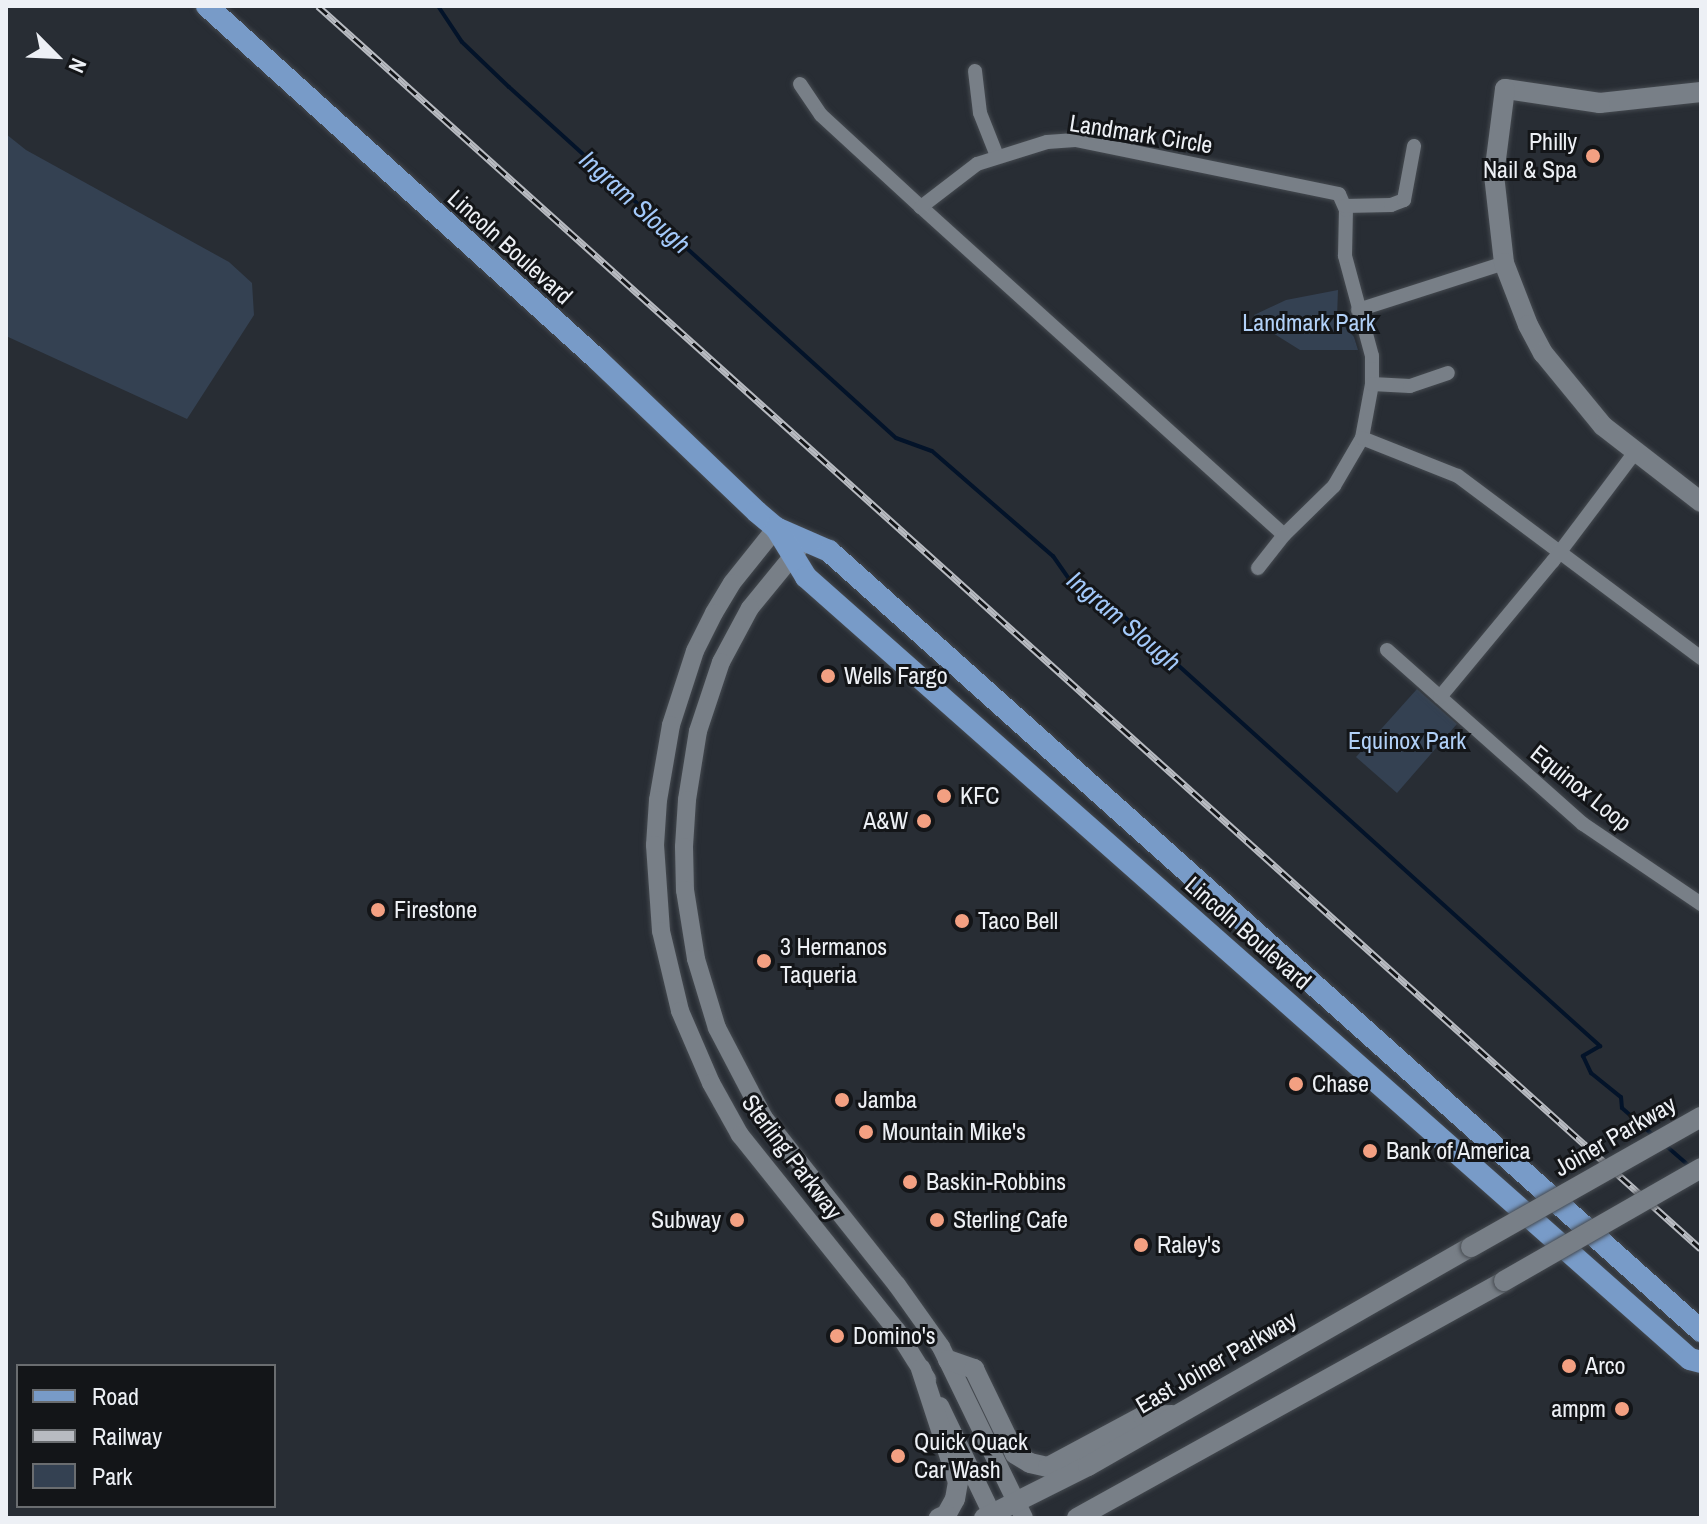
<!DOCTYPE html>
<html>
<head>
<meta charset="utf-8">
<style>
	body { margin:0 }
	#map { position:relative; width:1707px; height:1524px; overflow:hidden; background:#282d34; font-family:"Archivo Narrow",sans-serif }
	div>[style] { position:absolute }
	.green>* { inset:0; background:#344152 }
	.stream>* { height:4px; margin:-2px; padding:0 2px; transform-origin:2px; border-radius:2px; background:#031329 }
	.roads { filter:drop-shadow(0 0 2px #454a50) drop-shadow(0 0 2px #454a50) }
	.minor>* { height:14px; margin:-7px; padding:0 7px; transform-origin:7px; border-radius:7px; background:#787f87 }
	.tertiary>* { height:18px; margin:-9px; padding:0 9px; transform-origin:9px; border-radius:9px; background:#787f87 }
	.secondary>* { height:20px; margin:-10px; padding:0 10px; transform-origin:10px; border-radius:10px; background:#787f87 }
	.primary>* { height:22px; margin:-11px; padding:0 11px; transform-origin:11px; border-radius:11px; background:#789bc8 }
	.rail>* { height:7px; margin-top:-3.5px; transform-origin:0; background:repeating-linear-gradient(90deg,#131518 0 12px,#b8bbc1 0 24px); box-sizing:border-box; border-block:2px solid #b8bbc1 }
	.bridges { filter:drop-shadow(0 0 2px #454a50) drop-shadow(0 0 2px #454a50) }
	.secondary-bridge>* { height:20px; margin:-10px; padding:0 10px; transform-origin:10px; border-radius:10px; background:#787f87 }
	.dots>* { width:22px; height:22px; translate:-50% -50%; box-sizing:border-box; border:4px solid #131518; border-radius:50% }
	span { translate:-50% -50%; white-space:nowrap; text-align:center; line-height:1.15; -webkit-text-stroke:6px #131518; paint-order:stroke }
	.street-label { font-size:24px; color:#edf0f5 }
	.poi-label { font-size:24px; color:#edf0f5 }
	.right { translate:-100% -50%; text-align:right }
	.left { translate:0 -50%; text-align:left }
	.park-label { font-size:24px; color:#b1d0f7 }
	.water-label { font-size:26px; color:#a3c9fa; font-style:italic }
	.frame { position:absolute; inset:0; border:8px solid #edf0f5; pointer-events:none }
	.legend { position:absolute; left:16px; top:1364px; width:260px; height:144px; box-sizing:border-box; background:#131518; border:2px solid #6a6d70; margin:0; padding:10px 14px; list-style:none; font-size:24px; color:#edf0f5 }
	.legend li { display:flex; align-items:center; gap:16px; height:40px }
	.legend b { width:40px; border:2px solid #6a6d70 }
	.north { position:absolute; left:16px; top:16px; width:80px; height:80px; -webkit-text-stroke:6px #131518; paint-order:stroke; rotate:114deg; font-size:22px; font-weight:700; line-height:32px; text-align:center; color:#edf0f5 }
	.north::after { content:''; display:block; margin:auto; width:28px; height:36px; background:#edf0f5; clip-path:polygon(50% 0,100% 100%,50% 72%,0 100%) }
</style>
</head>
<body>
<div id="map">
	<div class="green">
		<div style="clip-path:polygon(6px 134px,26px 150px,229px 262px,252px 283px,254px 315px,187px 419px,6px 336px)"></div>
		<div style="clip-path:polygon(1338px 290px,1337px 318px,1354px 337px,1358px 350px,1300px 350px,1265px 328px,1254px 315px,1286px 300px)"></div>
		<div style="clip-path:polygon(1417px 689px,1457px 724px,1397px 793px,1356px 757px)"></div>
	</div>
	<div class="stream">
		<div style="left:438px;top:6px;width:43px;rotate:56.3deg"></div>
		<div style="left:462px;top:42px;width:65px;rotate:43.8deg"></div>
		<div style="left:509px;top:87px;width:522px;rotate:42.21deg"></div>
		<div style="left:896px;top:438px;width:38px;rotate:20deg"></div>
		<div style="left:932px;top:451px;width:160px;rotate:41deg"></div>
		<div style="left:1053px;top:556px;width:37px;rotate:55deg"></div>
		<div style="left:1074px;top:586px;width:24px;rotate:15deg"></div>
		<div style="left:1097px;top:592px;width:678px;rotate:42.07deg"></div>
		<div style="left:1600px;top:1046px;width:20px;rotate:150deg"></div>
		<div style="left:1583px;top:1056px;width:19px;rotate:65deg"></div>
		<div style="left:1591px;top:1073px;width:38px;rotate:39deg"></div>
		<div style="left:1621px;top:1097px;width:11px;rotate:85deg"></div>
		<div style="left:1622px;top:1108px;width:43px;rotate:41.2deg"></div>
		<div style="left:1664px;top:1144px;width:35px;rotate:41deg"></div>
	</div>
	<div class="roads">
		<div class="minor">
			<div style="left:975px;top:71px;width:42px;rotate:83.2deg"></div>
			<div style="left:980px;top:113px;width:46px;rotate:68.4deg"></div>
			<div style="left:800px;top:84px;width:37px;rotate:56deg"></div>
			<div style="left:821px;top:115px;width:136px;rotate:42.6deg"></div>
			<div style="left:921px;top:207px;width:489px;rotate:42.1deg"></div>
			<div style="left:1284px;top:535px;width:70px;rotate:-44.4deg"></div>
			<div style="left:1334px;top:486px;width:56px;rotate:-59.7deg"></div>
			<div style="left:1362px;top:438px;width:55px;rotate:-79.5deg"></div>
			<div style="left:1372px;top:384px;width:28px;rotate:-90deg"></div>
			<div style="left:1372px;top:356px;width:104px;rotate:-105.1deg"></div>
			<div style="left:1345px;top:256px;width:46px;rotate:-88.8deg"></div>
			<div style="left:1346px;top:210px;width:17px;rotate:-114deg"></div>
			<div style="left:1339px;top:194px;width:269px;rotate:-168.4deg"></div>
			<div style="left:1075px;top:140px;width:28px;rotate:176deg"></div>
			<div style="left:1047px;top:142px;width:73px;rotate:162.6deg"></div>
			<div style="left:977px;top:164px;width:71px;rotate:142.5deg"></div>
			<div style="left:1345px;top:206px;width:46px;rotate:-1.2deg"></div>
			<div style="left:1391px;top:205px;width:14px;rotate:-21deg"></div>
			<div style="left:1404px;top:200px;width:55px;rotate:-79.5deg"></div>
			<div style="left:1358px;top:310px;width:153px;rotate:-17.8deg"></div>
			<div style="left:1372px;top:384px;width:38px;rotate:3deg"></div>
			<div style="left:1410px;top:386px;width:40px;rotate:-18.9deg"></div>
			<div style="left:1362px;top:438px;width:103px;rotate:21.6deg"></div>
			<div style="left:1458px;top:476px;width:304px;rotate:36.8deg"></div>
			<div style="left:1258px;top:568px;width:42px;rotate:-51.8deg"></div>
			<div style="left:1387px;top:650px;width:262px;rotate:41.6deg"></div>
			<div style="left:1583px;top:824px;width:143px;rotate:34.1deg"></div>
			<div style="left:1440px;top:697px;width:177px;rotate:-50.3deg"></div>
			<div style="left:1553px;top:561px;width:136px;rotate:-53deg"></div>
		</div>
		<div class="tertiary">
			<div style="left:776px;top:528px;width:70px;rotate:128.7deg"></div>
			<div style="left:732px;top:583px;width:35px;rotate:121deg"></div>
			<div style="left:714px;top:613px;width:42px;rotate:116.6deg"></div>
			<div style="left:695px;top:651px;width:78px;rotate:108deg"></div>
			<div style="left:671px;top:725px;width:76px;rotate:99.8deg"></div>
			<div style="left:658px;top:800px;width:45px;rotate:93.8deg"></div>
			<div style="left:655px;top:845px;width:86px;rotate:86deg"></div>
			<div style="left:661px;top:931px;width:82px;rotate:76.6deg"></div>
			<div style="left:680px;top:1011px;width:78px;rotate:66.7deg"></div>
			<div style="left:711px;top:1083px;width:60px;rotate:60.9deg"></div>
			<div style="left:740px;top:1135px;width:251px;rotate:51.3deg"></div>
			<div style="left:897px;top:1331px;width:57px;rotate:58deg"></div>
			<div style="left:800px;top:547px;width:79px;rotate:129.3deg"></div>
			<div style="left:750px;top:608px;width:61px;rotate:118.2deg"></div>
			<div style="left:721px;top:662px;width:73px;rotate:108.4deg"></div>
			<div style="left:698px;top:731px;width:70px;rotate:99.1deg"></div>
			<div style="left:687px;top:800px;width:47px;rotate:93.7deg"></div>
			<div style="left:684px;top:847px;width:43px;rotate:88.7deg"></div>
			<div style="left:685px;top:890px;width:70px;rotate:80.9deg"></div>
			<div style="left:696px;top:959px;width:72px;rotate:73.1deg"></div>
			<div style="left:717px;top:1028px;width:102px;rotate:62.4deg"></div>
			<div style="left:764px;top:1118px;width:213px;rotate:51.5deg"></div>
			<div style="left:897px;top:1285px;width:76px;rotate:54.6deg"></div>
			<div style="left:941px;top:1347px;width:190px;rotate:64.1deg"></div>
			<div style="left:940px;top:1406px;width:124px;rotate:64.3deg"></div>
		</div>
		<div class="secondary">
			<div style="left:1701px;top:92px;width:102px;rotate:173.8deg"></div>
			<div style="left:1600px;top:103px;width:96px;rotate:-171.6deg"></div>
			<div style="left:1505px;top:89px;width:87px;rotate:97.3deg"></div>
			<div style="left:1494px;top:175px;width:89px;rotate:83.5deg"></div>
			<div style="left:1504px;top:263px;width:66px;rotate:68.8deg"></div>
			<div style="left:1528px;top:325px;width:32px;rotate:62deg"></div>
			<div style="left:1543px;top:353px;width:94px;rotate:50.6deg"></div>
			<div style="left:1603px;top:426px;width:124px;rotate:37.8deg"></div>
			<div style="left:948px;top:1360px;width:28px;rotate:19deg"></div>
			<div style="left:974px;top:1369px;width:94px;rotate:64.2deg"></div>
			<div style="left:1015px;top:1454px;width:17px;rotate:31deg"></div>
			<div style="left:1030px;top:1463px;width:18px;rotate:13deg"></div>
			<div style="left:1048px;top:1467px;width:108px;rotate:-28.2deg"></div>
			<div style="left:1143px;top:1416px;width:29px;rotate:-2deg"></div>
			<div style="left:921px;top:1369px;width:119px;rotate:71.9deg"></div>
			<div style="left:958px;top:1482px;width:17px;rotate:100deg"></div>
			<div style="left:955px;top:1499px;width:18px;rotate:119deg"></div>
			<div style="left:946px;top:1515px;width:8px;rotate:157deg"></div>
			<div style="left:984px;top:1518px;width:116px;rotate:-26.6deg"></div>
			<div style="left:1088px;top:1466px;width:441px;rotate:-29.8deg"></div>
			<div style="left:1077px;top:1518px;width:488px;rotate:-29deg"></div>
		</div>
		<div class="primary">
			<div style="left:207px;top:6px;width:526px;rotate:42.15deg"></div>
			<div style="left:597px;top:359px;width:221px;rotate:43.7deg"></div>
			<div style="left:757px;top:512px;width:25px;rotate:40deg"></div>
			<div style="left:776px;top:528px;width:58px;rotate:23.5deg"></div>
			<div style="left:829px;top:551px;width:1170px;rotate:41.81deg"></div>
			<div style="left:776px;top:528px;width:57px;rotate:58.5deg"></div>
			<div style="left:806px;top:577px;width:1180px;rotate:41.5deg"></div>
			<div style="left:1690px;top:1359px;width:11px;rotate:15deg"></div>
		</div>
	</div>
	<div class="rail">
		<div style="left:318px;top:6px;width:1859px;rotate:41.95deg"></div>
	</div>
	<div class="bridges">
		<div class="secondary-bridge">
			<div style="left:1471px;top:1247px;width:264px;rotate:-29.5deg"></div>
			<div style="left:1504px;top:1281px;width:227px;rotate:-29.8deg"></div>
		</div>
	</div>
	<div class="dots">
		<div style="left:1593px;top:156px;background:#f3a082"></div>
		<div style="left:828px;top:676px;background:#f3a082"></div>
		<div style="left:944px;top:796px;background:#f3a082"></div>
		<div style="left:924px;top:821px;background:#f3a082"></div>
		<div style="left:378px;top:910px;background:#f3a082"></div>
		<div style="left:962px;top:921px;background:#f3a082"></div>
		<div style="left:764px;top:961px;background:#f3a082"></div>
		<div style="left:1296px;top:1084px;background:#f3a082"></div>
		<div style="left:842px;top:1100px;background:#f3a082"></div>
		<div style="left:866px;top:1132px;background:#f3a082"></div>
		<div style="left:1370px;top:1151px;background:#f3a082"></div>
		<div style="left:910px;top:1182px;background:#f3a082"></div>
		<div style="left:737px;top:1220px;background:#f3a082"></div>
		<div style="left:937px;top:1220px;background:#f3a082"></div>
		<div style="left:1141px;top:1245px;background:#f3a082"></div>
		<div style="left:837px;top:1336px;background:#f3a082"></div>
		<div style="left:1569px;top:1366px;background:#f3a082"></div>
		<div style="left:1622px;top:1409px;background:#f3a082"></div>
		<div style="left:898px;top:1456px;background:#f3a082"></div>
	</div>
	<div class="street-label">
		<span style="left:1141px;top:134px;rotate:9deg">Landmark Circle</span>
		<span style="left:510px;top:247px;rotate:42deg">Lincoln Boulevard</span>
		<span style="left:1581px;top:788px;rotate:39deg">Equinox Loop</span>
		<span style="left:1248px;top:933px;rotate:41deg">Lincoln Boulevard</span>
		<span style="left:1615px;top:1136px;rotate:-30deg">Joiner Parkway</span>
		<span style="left:792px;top:1157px;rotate:53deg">Sterling Parkway</span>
		<span style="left:1216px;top:1362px;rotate:-30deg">East Joiner Parkway</span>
	</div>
	<div class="poi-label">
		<span class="right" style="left:1577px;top:156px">Philly<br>Nail &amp; Spa</span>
		<span class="left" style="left:844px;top:676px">Wells Fargo</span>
		<span class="left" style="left:960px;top:796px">KFC</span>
		<span class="right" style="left:908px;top:821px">A&amp;W</span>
		<span class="left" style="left:394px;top:910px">Firestone</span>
		<span class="left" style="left:978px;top:921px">Taco Bell</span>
		<span class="left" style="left:780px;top:961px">3 Hermanos<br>Taqueria</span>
		<span class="left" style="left:1312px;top:1084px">Chase</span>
		<span class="left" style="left:858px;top:1100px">Jamba</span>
		<span class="left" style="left:882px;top:1132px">Mountain Mike's</span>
		<span class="left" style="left:1386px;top:1151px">Bank of America</span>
		<span class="left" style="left:926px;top:1182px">Baskin-Robbins</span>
		<span class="right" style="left:721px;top:1220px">Subway</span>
		<span class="left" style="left:953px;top:1220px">Sterling Cafe</span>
		<span class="left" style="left:1157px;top:1245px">Raley's</span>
		<span class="left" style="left:853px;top:1336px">Domino's</span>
		<span class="left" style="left:1585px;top:1366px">Arco</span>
		<span class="right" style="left:1606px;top:1409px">ampm</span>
		<span class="left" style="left:914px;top:1456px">Quick Quack<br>Car Wash</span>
	</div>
	<div class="park-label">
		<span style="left:1309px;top:323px">Landmark Park</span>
		<span style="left:1407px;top:741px">Equinox Park</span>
	</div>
	<div class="water-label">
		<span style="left:635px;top:202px;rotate:42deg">Ingram Slough</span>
		<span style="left:1124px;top:621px;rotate:40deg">Ingram Slough</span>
	</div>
	<div class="frame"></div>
	<ul class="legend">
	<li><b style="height:10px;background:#789bc8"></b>Road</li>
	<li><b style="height:10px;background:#b8bbc1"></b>Railway</li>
	<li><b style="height:22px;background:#344152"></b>Park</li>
	</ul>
	<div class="north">N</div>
</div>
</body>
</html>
